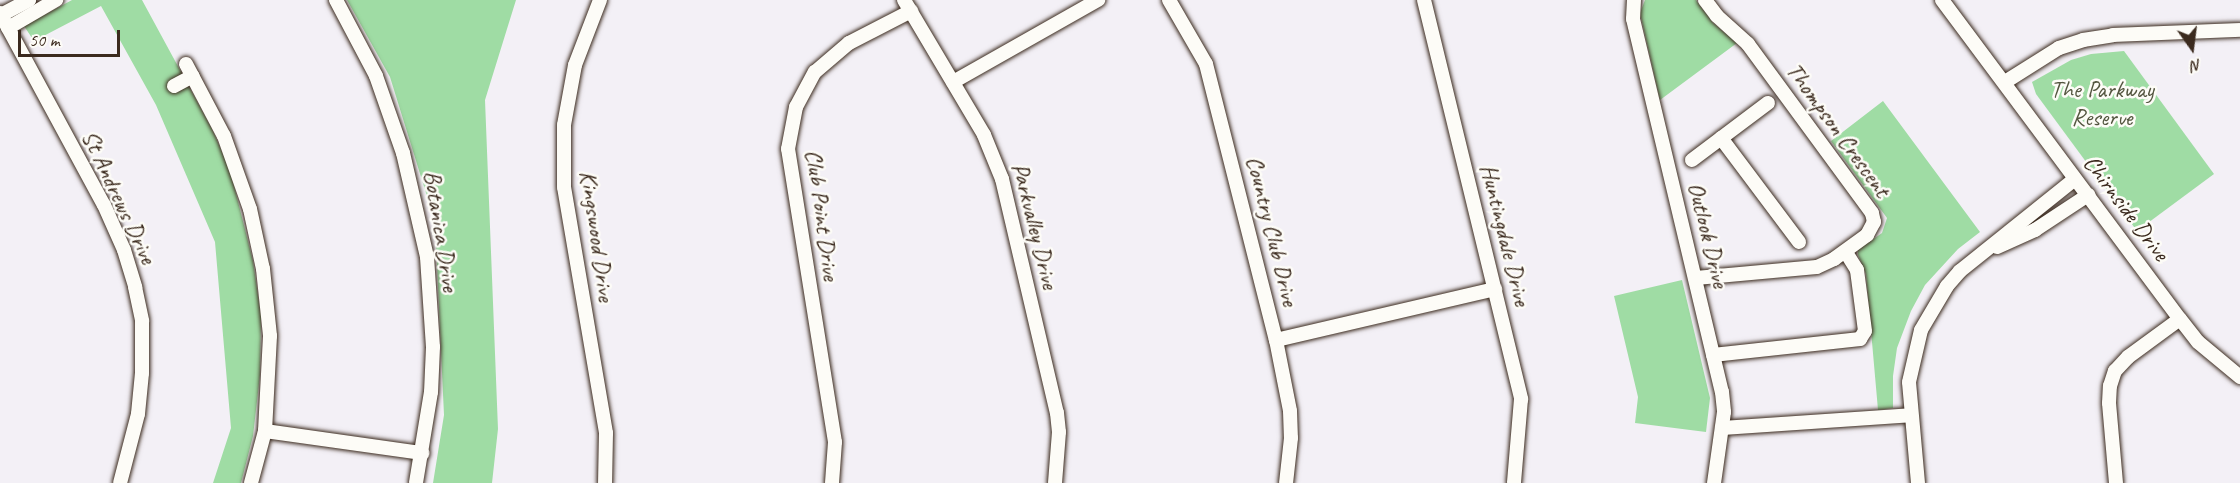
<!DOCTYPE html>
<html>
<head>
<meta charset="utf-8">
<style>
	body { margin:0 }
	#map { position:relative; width:2240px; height:483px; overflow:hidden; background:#f3f0f6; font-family:Caveat,sans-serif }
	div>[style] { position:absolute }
	.green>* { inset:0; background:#9fdca4 }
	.roads { filter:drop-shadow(0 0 2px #3b2a1e) drop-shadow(0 0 2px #3b2a1e) }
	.minor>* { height:14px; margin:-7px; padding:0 7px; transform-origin:7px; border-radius:7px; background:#fdfcf7 }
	span { translate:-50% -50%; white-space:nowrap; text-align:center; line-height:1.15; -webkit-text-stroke:5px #fdfcf7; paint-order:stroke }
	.park-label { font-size:24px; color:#545640 }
	.street-label { font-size:24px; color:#3b2a1e }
	.north { position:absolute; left:2162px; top:18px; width:60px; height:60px; -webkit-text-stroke:4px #fdfcf7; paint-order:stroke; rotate:166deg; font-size:16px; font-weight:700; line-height:24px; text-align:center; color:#3b2a1e }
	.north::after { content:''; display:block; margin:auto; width:21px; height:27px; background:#3b2a1e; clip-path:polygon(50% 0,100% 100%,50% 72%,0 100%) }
	.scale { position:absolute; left:18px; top:30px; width:102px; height:27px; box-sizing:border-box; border:3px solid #3b2a1e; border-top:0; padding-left:8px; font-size:18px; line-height:21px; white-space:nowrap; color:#3b2a1e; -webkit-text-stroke:4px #fdfcf7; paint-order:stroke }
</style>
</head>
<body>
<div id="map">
	<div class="green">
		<div style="clip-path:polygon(72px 0,142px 0,212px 129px,230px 170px,253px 261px,261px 316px,260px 375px,253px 436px,241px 483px,213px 483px,231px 428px,215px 242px,156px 105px,101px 6px,34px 41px,24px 26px)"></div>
		<div style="clip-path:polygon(347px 0,516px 0,485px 100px,498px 429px,492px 483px,433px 483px,444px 415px,435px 222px,390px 77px)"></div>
		<div style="clip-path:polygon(1645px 0,1696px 0,1713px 23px,1737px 43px,1660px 100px,1640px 13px)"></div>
		<div style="clip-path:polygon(2124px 51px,2214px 174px,2137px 231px,2036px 94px,2032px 82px,2071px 60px,2091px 54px)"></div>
		<div style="clip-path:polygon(1883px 101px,1980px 232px,1958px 249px,1925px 285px,1911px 311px,1897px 348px,1893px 376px,1893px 408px,1878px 410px,1866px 274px,1858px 255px,1858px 250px,1882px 233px,1887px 218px,1831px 141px)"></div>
		<div style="clip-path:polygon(1682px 280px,1710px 398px,1706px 432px,1635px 423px,1638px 397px,1614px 296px)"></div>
	</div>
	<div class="roads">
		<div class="minor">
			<div style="left:336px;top:0;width:86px;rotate:62.2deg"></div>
			<div style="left:376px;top:76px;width:82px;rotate:70.7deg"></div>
			<div style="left:403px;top:153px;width:107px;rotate:77deg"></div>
			<div style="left:427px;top:257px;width:90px;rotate:86.2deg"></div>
			<div style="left:433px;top:347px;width:45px;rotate:92.5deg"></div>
			<div style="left:431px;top:392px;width:92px;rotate:99.4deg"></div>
			<div style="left:600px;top:0;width:70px;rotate:111deg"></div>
			<div style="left:575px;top:65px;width:61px;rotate:100.4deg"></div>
			<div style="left:564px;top:125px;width:62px;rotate:90deg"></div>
			<div style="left:564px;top:187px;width:250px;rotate:80.3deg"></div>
			<div style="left:606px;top:433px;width:50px;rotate:91.1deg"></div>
			<div style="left:904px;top:0;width:157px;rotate:59.3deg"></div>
			<div style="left:984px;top:135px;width:48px;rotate:67.8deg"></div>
			<div style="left:1002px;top:179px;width:240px;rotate:76.8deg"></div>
			<div style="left:1057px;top:413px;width:19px;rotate:84deg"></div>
			<div style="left:1059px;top:432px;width:51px;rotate:94.5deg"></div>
			<div style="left:1169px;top:0;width:74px;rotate:60deg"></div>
			<div style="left:1206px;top:64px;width:285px;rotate:75.8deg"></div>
			<div style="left:1276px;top:340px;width:72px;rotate:78.8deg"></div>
			<div style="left:1290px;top:411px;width:27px;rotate:88deg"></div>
			<div style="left:1291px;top:438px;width:45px;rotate:96.3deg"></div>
			<div style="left:1424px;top:0;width:411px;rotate:76.3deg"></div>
			<div style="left:1521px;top:399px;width:84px;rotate:94.8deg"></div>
			<div style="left:1634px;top:0;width:19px;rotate:93deg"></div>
			<div style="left:1633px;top:19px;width:383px;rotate:76.6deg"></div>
			<div style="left:1722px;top:392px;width:20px;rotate:84deg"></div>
			<div style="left:1724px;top:412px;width:72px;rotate:98deg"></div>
			<div style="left:1942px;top:0;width:398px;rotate:53.3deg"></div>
			<div style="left:2180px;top:319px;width:29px;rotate:52deg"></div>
			<div style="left:2198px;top:342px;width:55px;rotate:39.8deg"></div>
			<div style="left:0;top:13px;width:218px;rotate:61.6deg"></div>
			<div style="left:104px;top:205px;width:49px;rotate:66deg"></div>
			<div style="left:124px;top:250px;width:39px;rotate:73deg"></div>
			<div style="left:135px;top:287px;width:35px;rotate:78deg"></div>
			<div style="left:142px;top:321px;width:52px;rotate:90deg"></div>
			<div style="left:142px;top:373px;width:41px;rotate:95.6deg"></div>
			<div style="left:138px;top:414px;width:71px;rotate:104.6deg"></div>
			<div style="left:1px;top:15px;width:32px;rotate:-28deg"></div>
			<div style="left:8px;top:28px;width:56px;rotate:-30.3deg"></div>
			<div style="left:186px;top:64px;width:81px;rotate:62.2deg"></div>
			<div style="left:224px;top:136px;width:77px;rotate:70.4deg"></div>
			<div style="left:250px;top:209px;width:61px;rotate:77.8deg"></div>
			<div style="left:263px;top:269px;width:67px;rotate:84deg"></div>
			<div style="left:270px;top:336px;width:95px;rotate:93deg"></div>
			<div style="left:265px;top:431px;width:54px;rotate:105.1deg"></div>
			<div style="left:953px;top:82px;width:167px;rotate:-29.5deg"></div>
			<div style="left:2005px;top:82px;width:64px;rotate:-32.2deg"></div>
			<div style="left:2059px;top:48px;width:25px;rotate:-18deg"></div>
			<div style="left:2083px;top:40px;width:30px;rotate:-9deg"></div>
			<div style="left:2113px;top:35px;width:127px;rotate:-2.3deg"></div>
			<div style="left:174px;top:86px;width:21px;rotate:-28deg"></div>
			<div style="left:1721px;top:138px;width:130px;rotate:53.1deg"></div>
			<div style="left:1692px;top:160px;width:95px;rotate:-36.9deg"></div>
			<div style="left:1997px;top:247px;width:42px;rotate:-24.1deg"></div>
			<div style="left:2035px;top:230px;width:64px;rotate:-33.4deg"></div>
			<div style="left:1696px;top:278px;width:121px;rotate:-5.2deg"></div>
			<div style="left:1817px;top:267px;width:19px;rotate:-25deg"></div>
			<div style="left:1834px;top:259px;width:41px;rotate:-36deg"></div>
			<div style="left:1867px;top:235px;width:15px;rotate:-62deg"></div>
			<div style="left:1874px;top:222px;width:9px;rotate:-103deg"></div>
			<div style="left:1872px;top:213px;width:210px;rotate:-126.3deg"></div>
			<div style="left:1748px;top:44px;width:42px;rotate:-137.9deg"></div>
			<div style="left:1717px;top:16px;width:20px;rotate:-127deg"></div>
			<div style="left:1276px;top:340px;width:225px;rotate:-13.1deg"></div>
			<div style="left:1713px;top:355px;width:148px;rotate:-6.2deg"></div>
			<div style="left:1860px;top:339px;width:9px;rotate:-58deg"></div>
			<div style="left:1865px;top:331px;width:62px;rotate:-97.5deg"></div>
			<div style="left:1857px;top:270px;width:22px;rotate:-122deg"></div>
			<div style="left:1722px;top:428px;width:189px;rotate:-3.9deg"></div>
			<div style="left:265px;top:431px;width:159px;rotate:8deg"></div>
			<div style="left:832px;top:483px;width:41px;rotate:-85.8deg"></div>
			<div style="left:835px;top:442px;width:297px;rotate:-99.1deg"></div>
			<div style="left:788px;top:149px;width:43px;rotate:-79.2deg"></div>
			<div style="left:796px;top:107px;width:40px;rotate:-62deg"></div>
			<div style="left:815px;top:72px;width:45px;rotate:-40.5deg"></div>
			<div style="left:849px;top:43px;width:70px;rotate:-27.3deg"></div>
			<div style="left:1918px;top:483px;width:101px;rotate:-95.1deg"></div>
			<div style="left:1909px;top:382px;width:53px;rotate:-77deg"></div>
			<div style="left:1921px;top:330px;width:51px;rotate:-59.4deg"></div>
			<div style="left:1947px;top:286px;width:20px;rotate:-49deg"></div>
			<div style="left:1960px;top:271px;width:147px;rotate:-38.7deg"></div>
			<div style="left:2116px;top:483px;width:80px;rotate:-95deg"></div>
			<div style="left:2109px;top:403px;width:17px;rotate:-87deg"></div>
			<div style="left:2110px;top:386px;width:16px;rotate:-72deg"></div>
			<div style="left:2115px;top:371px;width:19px;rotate:-47deg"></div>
			<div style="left:2128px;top:357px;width:64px;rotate:-36.2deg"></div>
		</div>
	</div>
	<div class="park-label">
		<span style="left:2102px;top:104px">The Parkway<br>Reserve</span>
	</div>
	<div class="street-label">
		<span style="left:1838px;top:130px;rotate:54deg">Thompson Crescent</span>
		<span style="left:119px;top:197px;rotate:65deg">St Andrews Drive</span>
		<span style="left:2126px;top:208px;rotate:53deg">Chirnside Drive</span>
		<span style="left:822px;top:215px;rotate:82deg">Club Point Drive</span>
		<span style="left:1035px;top:226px;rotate:76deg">Parkvalley Drive</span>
		<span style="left:441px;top:231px;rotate:81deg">Botanica Drive</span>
		<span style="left:1272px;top:231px;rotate:76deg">Country Club Drive</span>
		<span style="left:1505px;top:235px;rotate:76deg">Huntingdale Drive</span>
		<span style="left:1708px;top:235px;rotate:76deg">Outlook Drive</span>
		<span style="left:597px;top:236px;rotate:82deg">Kingswood Drive</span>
	</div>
	<div class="north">N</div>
	<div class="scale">50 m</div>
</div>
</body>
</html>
